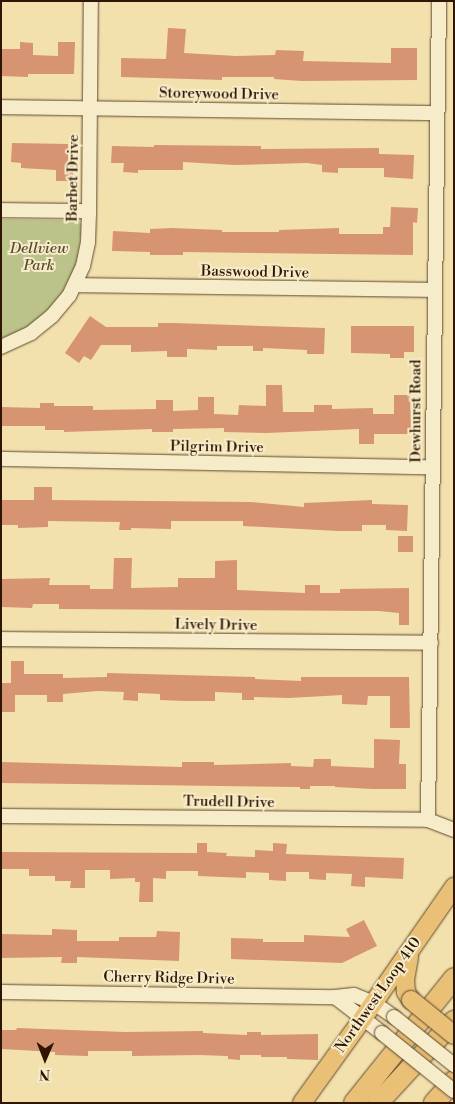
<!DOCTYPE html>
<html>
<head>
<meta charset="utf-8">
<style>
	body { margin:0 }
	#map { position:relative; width:455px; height:1104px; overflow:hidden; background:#f3e1ad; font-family:"Libre Bodoni",serif }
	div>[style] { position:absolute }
	.green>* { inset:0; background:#bbc38a }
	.building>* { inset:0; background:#d69472 }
	.roads { filter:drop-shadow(0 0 1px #5f492e) drop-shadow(0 0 1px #5f492e) }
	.minor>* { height:14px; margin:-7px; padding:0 7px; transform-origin:7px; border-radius:7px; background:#f7ecca }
	.major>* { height:18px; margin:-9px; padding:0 9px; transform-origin:9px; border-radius:9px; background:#eac076 }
	.highway>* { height:20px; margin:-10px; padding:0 10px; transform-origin:10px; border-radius:10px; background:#eac076 }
	.bridges { filter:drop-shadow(0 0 1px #5f492e) drop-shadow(0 0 1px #5f492e) }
	.minor-bridge>* { height:14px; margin:-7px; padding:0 7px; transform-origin:7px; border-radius:7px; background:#f7ecca }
	.major-bridge>* { height:18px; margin:-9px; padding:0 9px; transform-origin:9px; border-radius:9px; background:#eac076 }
	span { translate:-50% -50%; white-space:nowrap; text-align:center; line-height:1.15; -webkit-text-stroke:4px #f7ecca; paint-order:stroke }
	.street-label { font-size:15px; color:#2e1603 }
	.park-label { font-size:15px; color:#584a2c; font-style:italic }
	.frame { position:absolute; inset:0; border:2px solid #2e1603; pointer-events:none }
	.north { position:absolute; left:20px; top:1034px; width:50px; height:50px; -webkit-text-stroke:4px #f7ecca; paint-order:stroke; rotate:181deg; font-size:14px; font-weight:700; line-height:20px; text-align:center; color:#2e1603 }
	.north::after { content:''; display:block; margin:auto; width:18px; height:22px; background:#2e1603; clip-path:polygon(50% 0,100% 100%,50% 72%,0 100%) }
</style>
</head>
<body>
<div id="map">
	<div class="green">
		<div style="clip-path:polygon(1px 219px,79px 220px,82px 228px,77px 265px,68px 286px,56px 303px,41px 318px,24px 330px,1px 339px)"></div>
	</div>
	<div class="building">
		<div style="clip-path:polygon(168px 28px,186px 29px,184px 53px,236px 56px,275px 55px,276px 50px,304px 51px,303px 61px,391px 63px,391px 48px,417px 48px,417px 80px,302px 81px,274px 79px,274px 77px,222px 77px,222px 80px,121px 77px,121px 58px,166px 59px)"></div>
		<div style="clip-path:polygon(20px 42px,33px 43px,33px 55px,58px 56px,58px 42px,75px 42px,74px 74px,28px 74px,28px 77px,1px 76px,1px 49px,20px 49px)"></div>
		<div style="clip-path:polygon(12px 143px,68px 144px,68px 165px,73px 165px,73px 181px,56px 181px,56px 170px,21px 168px,21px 163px,11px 162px)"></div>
		<div style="clip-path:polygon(154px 145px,261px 146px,261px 149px,379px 148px,379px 154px,414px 155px,413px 179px,384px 177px,384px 168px,338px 168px,338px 173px,322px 172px,322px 165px,307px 163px,234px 165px,183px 162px,183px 170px,138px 170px,138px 173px,123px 172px,124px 163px,111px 163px,112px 146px,154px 147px)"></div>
		<div style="clip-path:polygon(391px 207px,418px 208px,417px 223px,413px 222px,413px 255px,183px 252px,183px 255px,150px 255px,150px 252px,112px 251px,113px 231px,150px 233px,150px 229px,172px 228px,222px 230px,222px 232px,279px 232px,279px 230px,339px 228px,339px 234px,383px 234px,383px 227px,390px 227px)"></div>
		<div style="clip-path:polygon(90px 316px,106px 327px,158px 327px,158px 323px,174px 323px,325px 328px,324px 354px,307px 354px,307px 350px,263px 348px,263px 351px,253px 351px,253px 346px,217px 346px,217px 350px,187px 349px,187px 357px,167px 357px,167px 351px,131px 352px,131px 345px,101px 345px,91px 360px,84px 356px,79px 363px,65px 353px)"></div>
		<div style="clip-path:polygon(351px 326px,414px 326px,414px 352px,404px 352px,404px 358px,390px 358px,390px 354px,351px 353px)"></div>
		<div style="clip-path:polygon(266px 385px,282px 385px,283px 412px,314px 412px,314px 405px,332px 405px,332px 409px,373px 408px,373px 414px,394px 414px,394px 395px,410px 395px,411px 434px,374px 434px,374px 444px,359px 444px,359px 429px,267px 433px,224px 432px,224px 428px,173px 429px,173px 432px,152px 432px,152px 429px,64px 432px,64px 430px,45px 430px,45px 426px,1px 426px,1px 407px,40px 408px,40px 403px,54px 403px,54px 406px,93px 406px,93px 410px,156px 409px,156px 400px,173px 400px,173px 411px,198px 410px,198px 397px,214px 397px,214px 414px,238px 415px,239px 405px,266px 406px)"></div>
		<div style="clip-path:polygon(34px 487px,52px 487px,52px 500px,251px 502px,304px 507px,304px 503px,372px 500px,372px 504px,408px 505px,407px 531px,386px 530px,386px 525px,362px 525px,362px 531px,338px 531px,243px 526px,243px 521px,171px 521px,171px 529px,131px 528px,131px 530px,119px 530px,120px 522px,48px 521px,48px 527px,18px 528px,18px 525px,1px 525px,1px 500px,34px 500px)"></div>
		<div style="clip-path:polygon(398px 536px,413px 536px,413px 552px,398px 552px)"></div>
		<div style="clip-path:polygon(114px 558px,132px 558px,131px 588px,178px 587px,178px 578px,215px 578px,215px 561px,237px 560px,237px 590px,305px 593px,305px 585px,320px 585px,320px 593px,340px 593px,340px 589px,409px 588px,409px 625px,399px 625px,399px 613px,379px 611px,59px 609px,59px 604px,33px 604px,32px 608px,1px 607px,1px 579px,50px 578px,49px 585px,90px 585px,90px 589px,113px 589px)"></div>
		<div style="clip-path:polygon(11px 661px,24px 661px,24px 674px,63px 674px,63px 678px,107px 677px,107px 673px,255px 677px,255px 679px,301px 681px,301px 677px,409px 677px,410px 728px,390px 728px,390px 696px,368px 696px,367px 705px,342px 704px,342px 695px,289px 698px,254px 697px,254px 700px,242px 700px,242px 693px,215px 692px,215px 701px,185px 701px,160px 700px,160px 694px,138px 693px,138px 701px,123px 700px,124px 692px,98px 691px,63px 694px,63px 702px,47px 702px,47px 695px,15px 695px,15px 712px,1px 712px,1px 683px,11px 683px)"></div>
		<div style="clip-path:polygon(374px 739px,400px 740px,399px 764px,406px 764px,406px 789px,372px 789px,335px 787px,335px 786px,310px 786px,310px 789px,300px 789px,300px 787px,1px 783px,1px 762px,182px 767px,182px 762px,214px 762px,214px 765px,291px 763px,291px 766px,313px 767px,314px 759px,331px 759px,331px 766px,374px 768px)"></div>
		<div style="clip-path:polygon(197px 843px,207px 843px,207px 852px,227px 853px,226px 856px,255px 857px,255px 850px,273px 851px,273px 843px,287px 844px,286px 854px,404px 858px,403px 879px,365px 877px,365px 887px,351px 886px,352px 874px,326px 873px,326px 880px,309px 879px,309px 872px,286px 872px,286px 881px,269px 880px,269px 873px,246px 872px,246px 878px,198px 876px,198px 871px,166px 871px,166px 879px,153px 878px,153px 902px,139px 902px,140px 882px,135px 882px,135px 878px,110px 879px,110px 870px,85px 870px,85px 888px,70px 888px,71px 881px,55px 881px,55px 876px,29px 876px,29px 869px,1px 869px,1px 852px,197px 853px)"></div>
		<div style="clip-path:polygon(364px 920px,377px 946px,342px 963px,231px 959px,231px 938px,263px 939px,263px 942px,304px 942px,304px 935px,350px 937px,346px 929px)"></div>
		<div style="clip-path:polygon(52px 929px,77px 930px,77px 941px,119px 941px,119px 937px,156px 937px,157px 931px,180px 932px,179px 961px,77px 957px,77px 963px,61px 963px,62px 957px,1px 958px,1px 934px,52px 935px)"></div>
		<div style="clip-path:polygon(17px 1028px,125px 1032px,203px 1031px,203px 1033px,247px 1035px,247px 1032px,261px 1032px,261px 1035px,318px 1034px,318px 1060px,287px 1059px,287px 1057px,261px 1057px,261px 1055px,240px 1055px,240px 1060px,228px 1059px,228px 1056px,199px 1055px,132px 1056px,132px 1051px,88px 1051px,88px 1056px,55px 1055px,55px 1052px,1px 1049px,1px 1030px,16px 1030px)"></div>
	</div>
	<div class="roads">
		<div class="minor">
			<div style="left:1px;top:107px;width:436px;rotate:0.8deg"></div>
			<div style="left:1px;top:210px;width:88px;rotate:0.7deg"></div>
			<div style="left:75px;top:285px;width:358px;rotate:0.8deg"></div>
			<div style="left:1px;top:347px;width:33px;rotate:-25deg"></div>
			<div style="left:31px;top:333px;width:27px;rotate:-39deg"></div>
			<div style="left:52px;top:316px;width:26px;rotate:-50deg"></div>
			<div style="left:69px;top:296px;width:33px;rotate:-65deg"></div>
			<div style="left:83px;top:266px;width:25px;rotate:-78deg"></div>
			<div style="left:88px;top:242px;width:31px;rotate:-88deg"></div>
			<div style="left:89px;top:211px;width:210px;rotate:-89.5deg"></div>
			<div style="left:1px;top:459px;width:431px;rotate:1.1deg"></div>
			<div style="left:1px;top:639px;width:430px;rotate:0.5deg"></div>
			<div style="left:1px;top:816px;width:427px;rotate:0.5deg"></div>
			<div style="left:428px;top:820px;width:28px;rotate:21deg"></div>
			<div style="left:428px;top:820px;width:819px;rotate:-89.23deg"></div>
			<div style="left:1px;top:992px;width:334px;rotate:0.9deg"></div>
			<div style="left:335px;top:997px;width:19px;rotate:-6deg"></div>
			<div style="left:354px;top:995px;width:22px;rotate:22deg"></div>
			<div style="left:374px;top:1003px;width:24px;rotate:35deg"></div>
			<div style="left:335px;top:997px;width:59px;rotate:37.5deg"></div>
		</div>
		<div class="major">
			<div style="left:409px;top:957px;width:22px;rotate:100deg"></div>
			<div style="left:405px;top:979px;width:13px;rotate:86deg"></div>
			<div style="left:406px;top:992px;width:9px;rotate:58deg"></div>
			<div style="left:302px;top:1103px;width:105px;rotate:-54.3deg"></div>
			<div style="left:363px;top:1018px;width:160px;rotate:-55.2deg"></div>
		</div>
		<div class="highway">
			<div style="left:354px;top:1103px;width:160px;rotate:-51.3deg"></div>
			<div style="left:378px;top:1103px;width:112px;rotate:-47.2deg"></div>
			<div style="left:434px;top:1103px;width:30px;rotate:-48deg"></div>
		</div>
	</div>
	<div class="bridges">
		<div class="minor-bridge">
			<div style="left:394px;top:1017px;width:77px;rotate:38.7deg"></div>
			<div style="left:382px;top:1033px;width:92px;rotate:38.9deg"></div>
		</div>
		<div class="major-bridge">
			<div style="left:411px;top:1000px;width:55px;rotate:39.1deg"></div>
		</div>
	</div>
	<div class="street-label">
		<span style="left:219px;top:94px;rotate:1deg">Storeywood Drive</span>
		<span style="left:73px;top:178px;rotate:-89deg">Barbet Drive</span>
		<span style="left:255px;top:272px;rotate:1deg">Basswood Drive</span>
		<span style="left:416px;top:411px;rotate:-90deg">Dewhurst Road</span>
		<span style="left:217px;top:447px;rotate:1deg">Pilgrim Drive</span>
		<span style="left:216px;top:625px;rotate:1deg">Lively Drive</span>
		<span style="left:229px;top:802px;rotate:1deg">Trudell Drive</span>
		<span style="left:169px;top:978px;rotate:1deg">Cherry Ridge Drive</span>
		<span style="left:378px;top:995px;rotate:-55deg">Northwest Loop 410</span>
	</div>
	<div class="park-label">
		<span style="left:39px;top:257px">Dellview<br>Park</span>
	</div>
	<div class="frame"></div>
	<div class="north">N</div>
</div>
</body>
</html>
